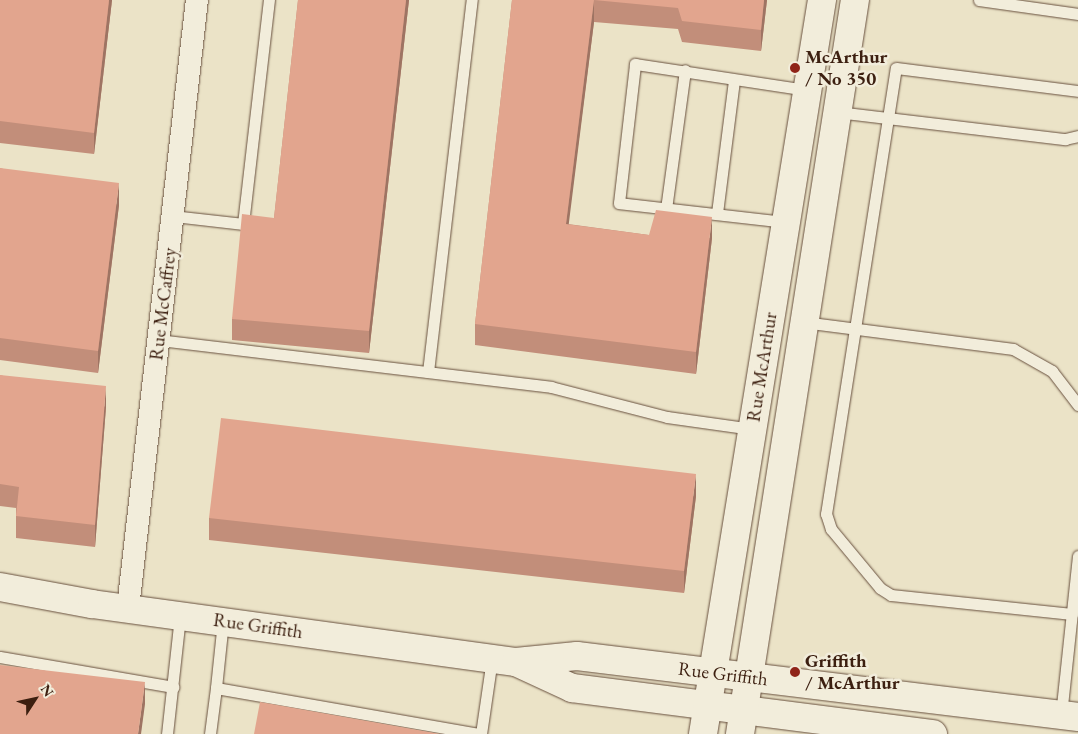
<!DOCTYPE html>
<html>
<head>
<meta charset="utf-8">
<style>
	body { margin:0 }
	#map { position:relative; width:1078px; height:734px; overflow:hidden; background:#ebe3c7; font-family:"EB Garamond",serif }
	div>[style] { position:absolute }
	.roads { filter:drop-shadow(0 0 1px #68503e) drop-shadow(0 0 1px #68503e) }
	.service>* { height:11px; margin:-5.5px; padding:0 5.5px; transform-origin:5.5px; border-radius:5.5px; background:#f2eddb }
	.minor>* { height:22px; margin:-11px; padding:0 11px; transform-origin:11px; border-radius:11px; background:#f2eddb }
	.tertiary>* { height:28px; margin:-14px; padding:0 14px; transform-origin:14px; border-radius:14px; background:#f2eddb }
	.wall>* { inset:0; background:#c28e7a }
	.shaded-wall>* { inset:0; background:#9e7463 }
	.building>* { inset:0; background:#e2a58e }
	.dots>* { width:14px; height:14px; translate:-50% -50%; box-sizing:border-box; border:2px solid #f2eddb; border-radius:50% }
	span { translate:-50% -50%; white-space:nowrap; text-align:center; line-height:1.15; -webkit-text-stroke:5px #f2eddb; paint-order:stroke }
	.poi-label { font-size:19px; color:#3c1f10; font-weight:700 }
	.left { translate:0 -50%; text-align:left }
	.street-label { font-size:19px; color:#3c1f10 }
	.north { position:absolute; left:10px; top:674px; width:50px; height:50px; -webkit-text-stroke:4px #f2eddb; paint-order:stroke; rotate:55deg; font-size:14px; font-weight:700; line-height:20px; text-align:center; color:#3c1f10 }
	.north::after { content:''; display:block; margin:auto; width:18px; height:22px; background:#3c1f10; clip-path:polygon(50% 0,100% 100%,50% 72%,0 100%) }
</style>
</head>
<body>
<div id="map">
	<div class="roads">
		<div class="service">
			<div style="left:979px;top:0;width:100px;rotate:8deg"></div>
			<div style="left:837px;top:112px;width:230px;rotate:6.8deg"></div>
			<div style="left:1065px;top:139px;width:13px;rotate:-13deg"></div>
			<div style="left:666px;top:209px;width:140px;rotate:-82.2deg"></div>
			<div style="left:717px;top:213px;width:134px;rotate:-82.7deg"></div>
			<div style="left:173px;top:216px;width:70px;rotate:6.5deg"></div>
			<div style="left:243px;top:224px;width:226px;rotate:-83.4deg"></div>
			<div style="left:785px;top:222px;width:167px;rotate:-173.5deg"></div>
			<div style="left:619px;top:203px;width:140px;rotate:-83.4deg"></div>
			<div style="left:635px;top:64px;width:174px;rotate:8.6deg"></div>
			<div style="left:803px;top:322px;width:212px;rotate:7.3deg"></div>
			<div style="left:1013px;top:349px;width:45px;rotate:29.4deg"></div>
			<div style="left:1052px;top:371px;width:43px;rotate:52.6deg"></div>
			<div style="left:159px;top:340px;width:395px;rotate:6.8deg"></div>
			<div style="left:551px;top:387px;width:120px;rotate:14.5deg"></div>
			<div style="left:667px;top:417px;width:86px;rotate:8deg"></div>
			<div style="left:428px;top:372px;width:375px;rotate:-83.3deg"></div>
			<div style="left:1072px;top:614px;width:182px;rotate:-174deg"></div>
			<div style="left:891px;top:595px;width:13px;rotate:-148deg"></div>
			<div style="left:880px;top:588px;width:77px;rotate:-129.7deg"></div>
			<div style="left:831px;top:529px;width:16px;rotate:-108deg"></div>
			<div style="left:826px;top:514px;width:451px;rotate:-81.1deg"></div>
			<div style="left:896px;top:68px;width:183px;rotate:7.2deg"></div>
			<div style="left:223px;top:621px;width:67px;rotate:96deg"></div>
			<div style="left:216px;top:688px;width:268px;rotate:9.9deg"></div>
			<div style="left:0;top:657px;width:176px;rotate:9.8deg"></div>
			<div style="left:1061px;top:715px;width:160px;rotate:-83.9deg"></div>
			<div style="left:167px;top:734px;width:119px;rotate:-83.7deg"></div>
			<div style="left:210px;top:734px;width:46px;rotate:-82.6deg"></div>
			<div style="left:481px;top:734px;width:76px;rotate:-81.7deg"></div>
		</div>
		<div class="minor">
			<div style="left:128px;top:608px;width:612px;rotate:-83.53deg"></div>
		</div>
		<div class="tertiary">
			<div style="left:0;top:587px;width:94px;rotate:10.5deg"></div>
			<div style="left:92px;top:604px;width:428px;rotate:7.8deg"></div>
			<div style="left:516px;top:662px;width:61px;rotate:-5.6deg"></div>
			<div style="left:577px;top:656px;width:505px;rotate:6.94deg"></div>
			<div style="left:516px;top:662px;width:62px;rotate:24.9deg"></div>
			<div style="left:572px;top:688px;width:364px;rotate:7.3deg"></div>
			<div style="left:703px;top:734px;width:744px;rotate:-80.79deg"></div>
			<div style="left:740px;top:734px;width:743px;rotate:-81.1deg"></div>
		</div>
	</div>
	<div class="wall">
		<div style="clip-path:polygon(0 0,112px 0,94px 154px,0 143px)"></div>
		<div style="clip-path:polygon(298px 0,409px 0,369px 353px,232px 340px,232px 319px,274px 218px)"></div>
		<div style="clip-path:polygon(512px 0,767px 0,761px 51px,682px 42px,678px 29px,594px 22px,568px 224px,649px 235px,712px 238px,696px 374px,475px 345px,475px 324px)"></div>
		<div style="clip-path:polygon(0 168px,119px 205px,98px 373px,0 360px)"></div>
		<div style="clip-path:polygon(0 375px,106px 407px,95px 547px,16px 538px,16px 508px,0 506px)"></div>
		<div style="clip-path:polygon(696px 496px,684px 593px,209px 540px,209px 518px)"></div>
	</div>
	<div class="shaded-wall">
		<div style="clip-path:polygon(109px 0,112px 0,94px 154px,94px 133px)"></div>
		<div style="clip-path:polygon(406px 0,409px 0,369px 353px,369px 331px)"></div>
		<div style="clip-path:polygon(594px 0,594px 22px,566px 246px,566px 224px)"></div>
		<div style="clip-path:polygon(764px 0,767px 0,761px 51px,761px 30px)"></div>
		<div style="clip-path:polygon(119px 183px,119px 205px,98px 373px,98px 351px)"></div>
		<div style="clip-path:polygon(712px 217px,712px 238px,696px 374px,696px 352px)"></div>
		<div style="clip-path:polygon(106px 386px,106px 407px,95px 547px,95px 525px)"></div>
		<div style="clip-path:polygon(696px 474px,696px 496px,684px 593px,684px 571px)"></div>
		<div style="clip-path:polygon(145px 682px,145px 704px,141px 734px,138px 734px)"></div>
	</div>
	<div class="building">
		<div style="clip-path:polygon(0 0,109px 0,94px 133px,0 121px)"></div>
		<div style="clip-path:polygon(298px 0,406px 0,369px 331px,232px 319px,242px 214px,274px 218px)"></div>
		<div style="clip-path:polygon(512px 0,764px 0,761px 30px,682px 21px,678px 8px,594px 0,566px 224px,649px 235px,656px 210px,712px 217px,696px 352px,475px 324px)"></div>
		<div style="clip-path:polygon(0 168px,119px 183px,98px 351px,0 338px)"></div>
		<div style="clip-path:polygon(0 375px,106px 386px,95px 525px,16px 516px,19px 487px,0 484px)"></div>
		<div style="clip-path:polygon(221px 418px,696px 474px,684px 571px,209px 518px)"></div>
		<div style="clip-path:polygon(0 665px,145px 682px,138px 734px,0 734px)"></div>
		<div style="clip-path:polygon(260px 702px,440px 734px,254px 734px)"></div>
	</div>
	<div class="dots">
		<div style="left:795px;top:68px;background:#8f2418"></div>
		<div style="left:795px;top:672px;background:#8f2418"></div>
	</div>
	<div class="poi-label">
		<span class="left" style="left:805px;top:68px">McArthur<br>/ No 350</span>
		<span class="left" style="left:805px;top:672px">Griffith<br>/ McArthur</span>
	</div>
	<div class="street-label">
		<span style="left:163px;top:304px;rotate:-83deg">Rue McCaffrey</span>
		<span style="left:762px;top:367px;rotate:-81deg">Rue McArthur</span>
		<span style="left:258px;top:626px;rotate:8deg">Rue Griffith</span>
		<span style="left:723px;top:674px;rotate:7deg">Rue Griffith</span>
	</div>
	<div class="north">N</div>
</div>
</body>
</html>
